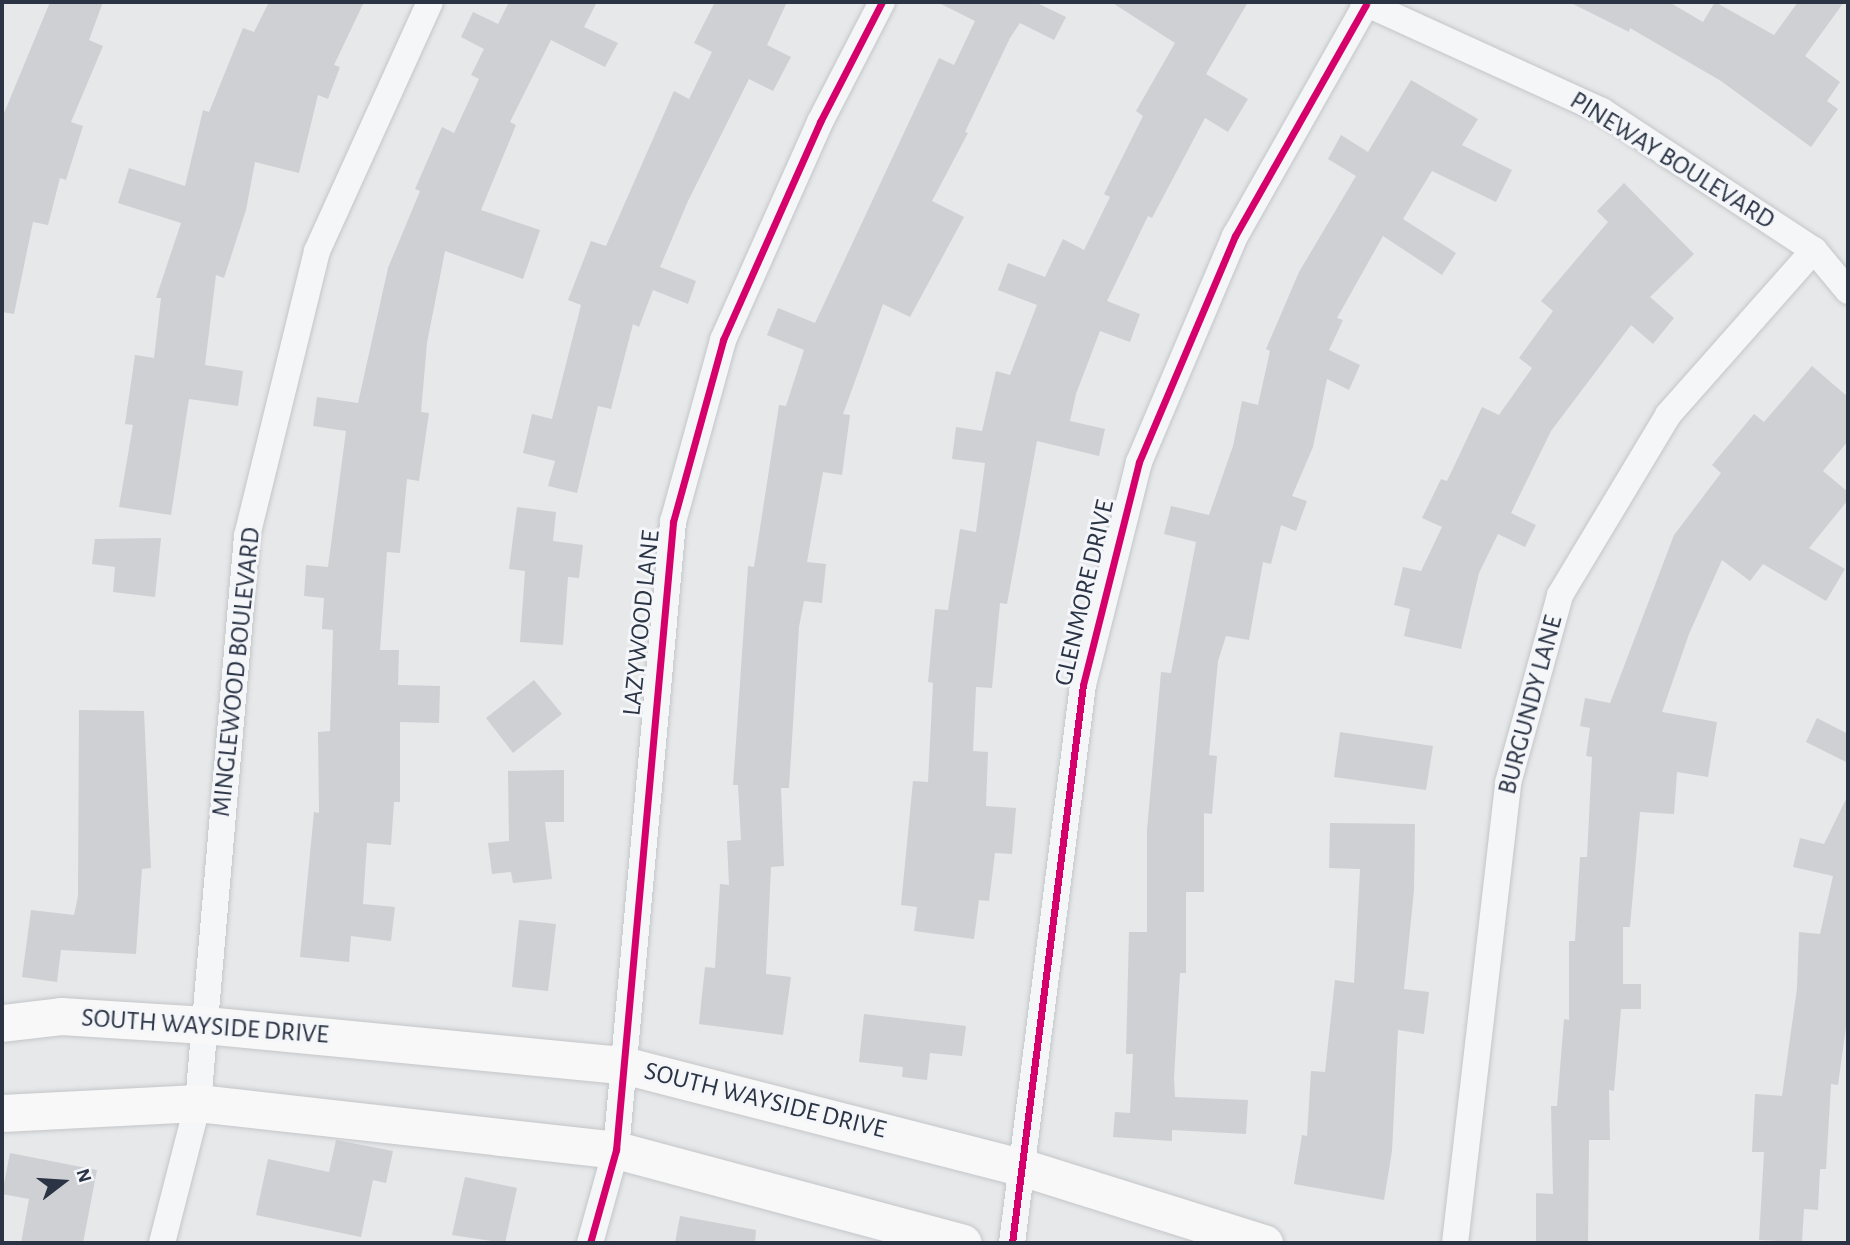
<!DOCTYPE html>
<html>
<head>
<meta charset="utf-8">
<style>
	body { margin:0 }
	#map { position:relative; width:1850px; height:1245px; overflow:hidden; background:#e6e8ea; font-family:"Alegreya Sans",sans-serif }
	div>[style] { position:absolute }
	.building>* { inset:0; background:#ced0d3 }
	.roads { filter:drop-shadow(0 0 2px #c4c6c8) drop-shadow(0 0 2px #c4c6c8) }
	.street>* { height:26px; margin:-13px; padding:0 13px; transform-origin:13px; border-radius:13px; background:#f5f6f7 }
	.secondary>* { height:37px; margin:-18.5px; padding:0 18.5px; transform-origin:18.5px; border-radius:18.5px; background:#f8f8f8 }
	.cycleway>* { height:7px; margin:-3.5px; padding:0 3.5px; transform-origin:3.5px; border-radius:3.5px; background:#d6006c }
	span { translate:-50% -50%; white-space:nowrap; text-align:center; line-height:1.15; -webkit-text-stroke:6px #f4f6f9; paint-order:stroke }
	.street-label { font-size:26px; color:#2b3445 }
	.frame { position:absolute; inset:0; border:4px solid #2b3445; pointer-events:none }
	.north { position:absolute; left:28px; top:1147px; width:70px; height:70px; -webkit-text-stroke:5px #f4f6f9; paint-order:stroke; rotate:73deg; font-size:19px; font-weight:700; line-height:28px; text-align:center; color:#2b3445 }
	.north::after { content:''; display:block; margin:auto; width:24px; height:32px; background:#2b3445; clip-path:polygon(50% 0,100% 100%,50% 72%,0 100%) }
</style>
</head>
<body>
<div id="map">
	<div class="building">
		<div style="clip-path:polygon(50px 2px,103px 2px,89px 40px,103px 46px,71px 122px,83px 126px,66px 180px,60px 178px,48px 225px,33px 222px,14px 314px,2px 312px,2px 118px)"></div>
		<div style="clip-path:polygon(269px 2px,364px 2px,334px 65px,340px 67px,328px 99px,318px 95px,299px 173px,255px 162px,246px 210px,224px 278px,216px 275px,205px 365px,243px 371px,238px 406px,189px 399px,171px 515px,119px 507px,133px 425px,125px 424px,135px 355px,154px 358px,161px 298px,156px 298px,181px 223px,118px 203px,129px 168px,185px 186px,203px 110px,209px 112px,243px 28px,254px 32px)"></div>
		<div style="clip-path:polygon(509px 2px,597px 2px,584px 27px,618px 43px,605px 67px,551px 40px,510px 122px,516px 125px,481px 210px,540px 230px,523px 279px,445px 251px,427px 343px,421px 412px,429px 413px,419px 481px,407px 479px,400px 553px,387px 552px,380px 650px,399px 650px,398px 685px,440px 686px,439px 723px,400px 722px,400px 802px,394px 802px,391px 845px,367px 843px,363px 904px,395px 907px,391px 941px,351px 936px,349px 962px,300px 957px,314px 812px,319px 813px,318px 732px,330px 731px,333px 630px,322px 629px,324px 598px,304px 596px,306px 565px,328px 567px,346px 431px,313px 426px,317px 397px,358px 403px,388px 268px,420px 191px,415px 189px,442px 127px,454px 133px,479px 79px,471px 75px,484px 49px,461px 37px,473px 12px,498px 24px)"></div>
		<div style="clip-path:polygon(715px 2px,787px 2px,767px 45px,791px 57px,773px 91px,749px 79px,688px 201px,660px 267px,696px 281px,688px 304px,653px 290px,639px 327px,633px 324px,611px 409px,598px 406px,577px 493px,548px 486px,555px 461px,523px 453px,532px 414px,552px 419px,581px 305px,568px 300px,591px 241px,606px 246px,674px 91px,689px 99px,712px 52px,694px 43px)"></div>
		<div style="clip-path:polygon(937px 2px,1035px 2px,1066px 17px,1054px 40px,1020px 23px,1010px 38px,965px 132px,968px 133px,932px 201px,964px 217px,910px 317px,883px 304px,843px 414px,850px 415px,842px 475px,823px 472px,807px 562px,826px 564px,822px 603px,804px 601px,799px 627px,789px 788px,781px 788px,784px 866px,771px 867px,766px 974px,791px 977px,783px 1035px,699px 1024px,705px 967px,715px 968px,720px 884px,729px 885px,727px 841px,741px 840px,738px 785px,733px 785px,748px 566px,754px 567px,779px 405px,786px 406px,804px 350px,767px 335px,778px 308px,815px 323px,939px 58px,954px 65px,975px 21px)"></div>
		<div style="clip-path:polygon(1111px 2px,1248px 2px,1206px 74px,1248px 99px,1228px 132px,1205px 118px,1152px 218px,1148px 216px,1107px 301px,1140px 314px,1130px 342px,1100px 331px,1076px 394px,1070px 421px,1105px 429px,1099px 456px,1037px 441px,1007px 604px,1000px 603px,992px 688px,976px 687px,973px 751px,988px 752px,986px 806px,1016px 808px,1012px 854px,995px 853px,989px 901px,979px 900px,974px 939px,914px 931px,917px 907px,901px 905px,913px 781px,928px 782px,933px 683px,928px 682px,935px 609px,948px 610px,960px 529px,976px 532px,985px 463px,952px 459px,956px 427px,982px 431px,996px 371px,1010px 375px,1037px 305px,998px 290px,1008px 263px,1045px 277px,1063px 239px,1084px 250px,1110px 197px,1104px 194px,1143px 116px,1136px 111px,1175px 43px)"></div>
		<div style="clip-path:polygon(1569px 2px,1669px 2px,1703px 22px,1715px 2px,1774px 35px,1798px 2px,1844px 2px,1805px 56px,1840px 82px,1827px 101px,1838px 109px,1811px 147px,1721px 81px,1630px 28px,1629px 32px)"></div>
		<div style="clip-path:polygon(1411px 80px,1478px 119px,1462px 145px,1512px 170px,1496px 202px,1432px 171px,1403px 219px,1456px 253px,1442px 275px,1383px 236px,1337px 318px,1343px 320px,1329px 350px,1360px 365px,1349px 390px,1327px 379px,1313px 447px,1292px 496px,1307px 501px,1296px 531px,1281px 525px,1271px 564px,1263px 562px,1249px 640px,1226px 636px,1218px 661px,1209px 755px,1217px 756px,1212px 814px,1204px 813px,1204px 892px,1186px 892px,1186px 973px,1180px 973px,1174px 1078px,1175px 1097px,1248px 1100px,1246px 1134px,1172px 1130px,1172px 1141px,1113px 1137px,1115px 1112px,1130px 1113px,1133px 1054px,1126px 1054px,1129px 932px,1147px 932px,1147px 830px,1161px 672px,1171px 673px,1196px 542px,1164px 534px,1171px 506px,1209px 515px,1233px 446px,1242px 401px,1258px 405px,1270px 351px,1266px 349px,1299px 272px,1356px 176px,1328px 159px,1341px 135px,1368px 152px)"></div>
		<div style="clip-path:polygon(1624px 183px,1694px 254px,1650px 297px,1674px 318px,1653px 344px,1631px 325px,1551px 431px,1511px 513px,1536px 525px,1525px 547px,1498px 534px,1479px 573px,1461px 649px,1404px 636px,1410px 609px,1394px 605px,1403px 567px,1421px 571px,1442px 527px,1422px 518px,1441px 479px,1447px 481px,1482px 407px,1499px 415px,1532px 368px,1519px 358px,1553px 311px,1541px 301px,1608px 222px,1597px 211px)"></div>
		<div style="clip-path:polygon(1812px 366px,1848px 397px,1848px 441px,1823px 471px,1848px 492px,1848px 500px,1809px 548px,1845px 569px,1826px 601px,1763px 564px,1750px 581px,1722px 560px,1689px 634px,1662px 712px,1717px 722px,1708px 777px,1677px 772px,1674px 814px,1640px 812px,1630px 927px,1623px 927px,1623px 984px,1641px 984px,1641px 1009px,1621px 1009px,1614px 1091px,1609px 1090px,1610px 1140px,1589px 1140px,1588px 1243px,1536px 1243px,1536px 1193px,1553px 1194px,1551px 1106px,1557px 1106px,1564px 1019px,1569px 1020px,1569px 941px,1575px 941px,1580px 857px,1587px 857px,1592px 757px,1586px 756px,1590px 728px,1580px 726px,1585px 698px,1610px 703px,1674px 535px,1721px 473px,1712px 465px,1754px 414px,1764px 422px)"></div>
		<div style="clip-path:polygon(517px 507px,556px 512px,553px 541px,583px 545px,579px 578px,568px 577px,563px 645px,520px 642px,525px 571px,509px 569px)"></div>
		<div style="clip-path:polygon(161px 538px,155px 597px,113px 592px,115px 567px,92px 564px,95px 539px)"></div>
		<div style="clip-path:polygon(534px 680px,562px 714px,513px 753px,486px 718px)"></div>
		<div style="clip-path:polygon(79px 710px,144px 711px,151px 868px,142px 869px,136px 954px,61px 950px,57px 982px,22px 977px,31px 910px,74px 915px,78px 896px)"></div>
		<div style="clip-path:polygon(1817px 718px,1848px 734px,1848px 763px,1806px 742px)"></div>
		<div style="clip-path:polygon(1340px 732px,1433px 746px,1426px 790px,1334px 777px)"></div>
		<div style="clip-path:polygon(564px 770px,564px 822px,545px 822px,552px 879px,513px 883px,511px 872px,492px 874px,488px 843px,509px 841px,508px 771px)"></div>
		<div style="clip-path:polygon(1848px 795px,1848px 1012px,1838px 1085px,1831px 1084px,1826px 1169px,1820px 1169px,1818px 1210px,1804px 1209px,1802px 1242px,1759px 1240px,1764px 1152px,1752px 1152px,1755px 1094px,1782px 1096px,1797px 988px,1799px 932px,1820px 934px,1833px 876px,1793px 867px,1800px 838px,1824px 844px)"></div>
		<div style="clip-path:polygon(1330px 823px,1415px 824px,1414px 890px,1404px 989px,1429px 992px,1424px 1034px,1398px 1030px,1392px 1151px,1384px 1200px,1294px 1184px,1302px 1135px,1307px 1136px,1311px 1071px,1325px 1072px,1335px 980px,1354px 983px,1360px 869px,1329px 868px)"></div>
		<div style="clip-path:polygon(519px 920px,556px 924px,548px 991px,512px 987px)"></div>
		<div style="clip-path:polygon(864px 1014px,966px 1026px,962px 1056px,930px 1053px,927px 1080px,902px 1077px,903px 1067px,859px 1062px)"></div>
		<div style="clip-path:polygon(336px 1140px,393px 1151px,386px 1183px,373px 1180px,361px 1237px,256px 1215px,268px 1159px,329px 1172px)"></div>
		<div style="clip-path:polygon(10px 1153px,97px 1170px,83px 1243px,21px 1243px,29px 1199px,2px 1194px)"></div>
		<div style="clip-path:polygon(465px 1177px,517px 1188px,505px 1243px,452px 1235px)"></div>
		<div style="clip-path:polygon(680px 1216px,756px 1230px,755px 1243px,675px 1243px)"></div>
	</div>
	<div class="roads">
		<div class="street">
			<div style="left:1363px;top:2px;width:263px;rotate:24.5deg"></div>
			<div style="left:1602px;top:111px;width:254px;rotate:33.3deg"></div>
			<div style="left:1814px;top:250px;width:53px;rotate:50.3deg"></div>
			<div style="left:162px;top:1243px;width:145px;rotate:-75.6deg"></div>
			<div style="left:198px;top:1103px;width:569px;rotate:-85.06deg"></div>
			<div style="left:247px;top:536px;width:293px;rotate:-76.2deg"></div>
			<div style="left:317px;top:251px;width:273px;rotate:-65.6deg"></div>
			<div style="left:590px;top:1243px;width:97px;rotate:-74.4deg"></div>
			<div style="left:616px;top:1150px;width:631px;rotate:-84.81deg"></div>
			<div style="left:673px;top:522px;width:189px;rotate:-74.6deg"></div>
			<div style="left:723px;top:340px;width:239px;rotate:-66deg"></div>
			<div style="left:820px;top:122px;width:135px;rotate:-62.7deg"></div>
			<div style="left:1012px;top:1243px;width:562px;rotate:-82.75deg"></div>
			<div style="left:1083px;top:685px;width:230px;rotate:-75.9deg"></div>
			<div style="left:1139px;top:462px;width:246px;rotate:-67deg"></div>
			<div style="left:1235px;top:236px;width:266px;rotate:-60.5deg"></div>
			<div style="left:1455px;top:1243px;width:463px;rotate:-83.4deg"></div>
			<div style="left:1508px;top:783px;width:195px;rotate:-74.5deg"></div>
			<div style="left:1560px;top:595px;width:210px;rotate:-59deg"></div>
			<div style="left:1668px;top:415px;width:220px;rotate:-48.5deg"></div>
		</div>
		<div class="secondary">
			<div style="left:2px;top:1023px;width:59px;rotate:-6.8deg"></div>
			<div style="left:61px;top:1016px;width:144px;rotate:3.6deg"></div>
			<div style="left:205px;top:1025px;width:420px;rotate:5.5deg"></div>
			<div style="left:623px;top:1065px;width:411px;rotate:14.4deg"></div>
			<div style="left:1021px;top:1167px;width:255px;rotate:17.4deg"></div>
			<div style="left:2px;top:1113px;width:196px;rotate:-2.9deg"></div>
			<div style="left:198px;top:1103px;width:421px;rotate:6.4deg"></div>
			<div style="left:616px;top:1150px;width:359px;rotate:15deg"></div>
		</div>
	</div>
	<div class="cycleway">
		<div style="left:590px;top:1243px;width:97px;rotate:-74.4deg"></div>
		<div style="left:616px;top:1150px;width:631px;rotate:-84.81deg"></div>
		<div style="left:673px;top:522px;width:189px;rotate:-74.6deg"></div>
		<div style="left:723px;top:340px;width:239px;rotate:-66deg"></div>
		<div style="left:820px;top:122px;width:135px;rotate:-62.7deg"></div>
		<div style="left:1012px;top:1243px;width:562px;rotate:-82.75deg"></div>
		<div style="left:1083px;top:685px;width:230px;rotate:-75.9deg"></div>
		<div style="left:1139px;top:462px;width:246px;rotate:-67deg"></div>
		<div style="left:1235px;top:236px;width:266px;rotate:-60.5deg"></div>
	</div>
	<div class="street-label">
		<span style="left:1672px;top:161px;rotate:32deg">PINEWAY BOULEVARD</span>
		<span style="left:1085px;top:593px;rotate:-77deg">GLENMORE DRIVE</span>
		<span style="left:642px;top:623px;rotate:-84deg">LAZYWOOD LANE</span>
		<span style="left:237px;top:672px;rotate:-84deg">MINGLEWOOD BOULEVARD</span>
		<span style="left:1531px;top:705px;rotate:-75deg">BURGUNDY LANE</span>
		<span style="left:205px;top:1027px;rotate:4deg">SOUTH WAYSIDE DRIVE</span>
		<span style="left:765px;top:1101px;rotate:14deg">SOUTH WAYSIDE DRIVE</span>
	</div>
	<div class="frame"></div>
	<div class="north">N</div>
</div>
</body>
</html>
